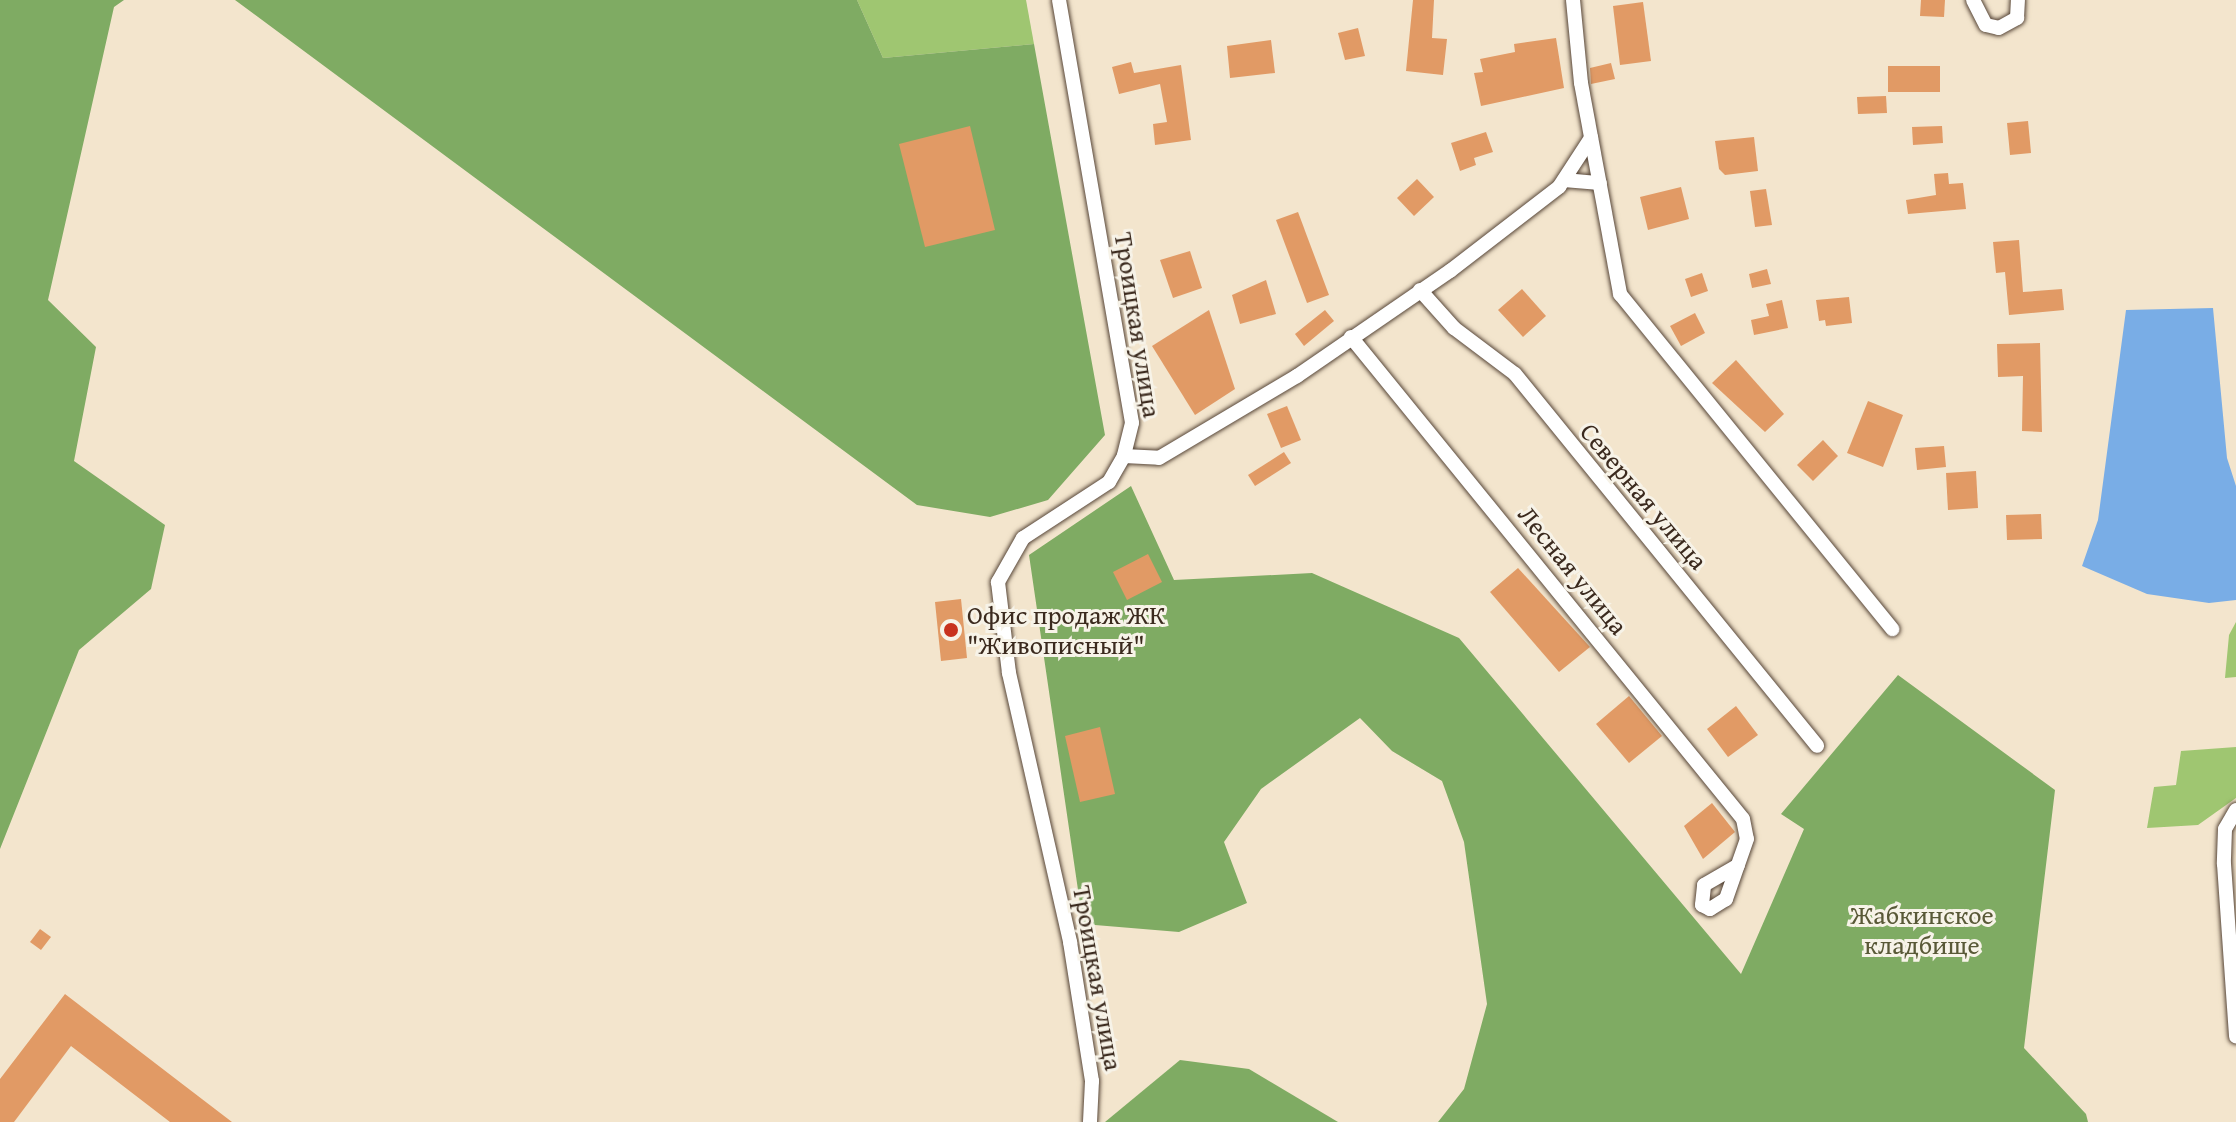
<!DOCTYPE html>
<html>
<head>
<meta charset="utf-8">
<style>
	body { margin:0 }
	#map { position:relative; width:2236px; height:1122px; overflow:hidden; background:#f3e5cd; font-family:"Gentium Book Plus",serif }
	div>[style] { position:absolute }
	.green>* { inset:0; background:#9fc671 }
	.forest>* { inset:0; background:#7fab63 }
	.water>* { inset:0; background:#79ade6 }
	.building>* { inset:0; background:#e19a65 }
	.roads { filter:drop-shadow(0 0 2px #574638) drop-shadow(0 0 2px #574638) }
	.minor>* { height:14px; margin:-7px; padding:0 7px; transform-origin:7px; border-radius:7px; background:#fff }
	.dots>* { width:22px; height:22px; translate:-50% -50%; box-sizing:border-box; border:4px solid #f7f3e8; border-radius:50% }
	span { translate:-50% -50%; white-space:nowrap; text-align:center; line-height:1.15; -webkit-text-stroke:6px #f7f3e8; paint-order:stroke }
	.street-label { font-size:26px; color:#3b2a1e }
	.poi-label { font-size:26px; color:#3b2a1e }
	.left { translate:0 -50%; text-align:left }
	.park-label { font-size:26px; color:#595937 }
</style>
</head>
<body>
<div id="map">
	<div class="green">
		<div style="clip-path:polygon(857px 0,1026px 0,1034px 44px,883px 58px)"></div>
		<div style="clip-path:polygon(2236px 622px,2236px 677px,2225px 678px,2229px 635px)"></div>
		<div style="clip-path:polygon(2236px 747px,2236px 798px,2198px 825px,2147px 828px,2154px 787px,2176px 785px,2181px 751px)"></div>
	</div>
	<div class="forest">
		<div style="clip-path:polygon(0 0,124px 0,114px 7px,48px 300px,96px 347px,74px 461px,165px 525px,151px 589px,79px 650px,0 849px)"></div>
		<div style="clip-path:polygon(235px 0,857px 0,883px 58px,1034px 44px,1105px 435px,1048px 500px,990px 517px,917px 505px)"></div>
		<div style="clip-path:polygon(1131px 486px,1174px 580px,1312px 573px,1459px 638px,1741px 974px,1804px 829px,1781px 814px,1898px 675px,2055px 790px,2024px 1048px,2086px 1114px,2088px 1122px,1438px 1122px,1464px 1089px,1487px 1004px,1464px 842px,1442px 781px,1392px 751px,1360px 718px,1261px 789px,1224px 842px,1247px 903px,1179px 932px,1083px 924px,1029px 555px)"></div>
		<div style="clip-path:polygon(1180px 1060px,1249px 1069px,1338px 1122px,1105px 1122px)"></div>
	</div>
	<div class="water">
		<div style="clip-path:polygon(2213px 308px,2227px 458px,2236px 486px,2236px 600px,2209px 603px,2147px 594px,2082px 566px,2098px 520px,2126px 310px)"></div>
	</div>
	<div class="building">
		<div style="clip-path:polygon(1413px 0,1434px 0,1432px 38px,1447px 39px,1443px 75px,1406px 71px)"></div>
		<div style="clip-path:polygon(1921px 0,1945px 0,1944px 17px,1920px 16px)"></div>
		<div style="clip-path:polygon(1643px 2px,1651px 61px,1620px 65px,1613px 6px)"></div>
		<div style="clip-path:polygon(1358px 28px,1365px 56px,1345px 60px,1338px 33px)"></div>
		<div style="clip-path:polygon(1556px 38px,1564px 88px,1481px 106px,1474px 73px,1483px 72px,1480px 59px,1515px 52px,1514px 44px)"></div>
		<div style="clip-path:polygon(1271px 40px,1275px 73px,1230px 78px,1227px 46px)"></div>
		<div style="clip-path:polygon(1131px 62px,1134px 73px,1181px 65px,1191px 140px,1155px 145px,1153px 124px,1167px 122px,1160px 84px,1119px 94px,1112px 67px)"></div>
		<div style="clip-path:polygon(1611px 63px,1615px 79px,1591px 84px,1590px 68px)"></div>
		<div style="clip-path:polygon(1888px 66px,1940px 66px,1940px 92px,1888px 92px)"></div>
		<div style="clip-path:polygon(1886px 96px,1887px 113px,1858px 114px,1857px 97px)"></div>
		<div style="clip-path:polygon(2028px 121px,2031px 153px,2010px 155px,2007px 123px)"></div>
		<div style="clip-path:polygon(970px 126px,995px 230px,925px 247px,899px 144px)"></div>
		<div style="clip-path:polygon(1942px 126px,1943px 143px,1913px 145px,1912px 127px)"></div>
		<div style="clip-path:polygon(1486px 132px,1493px 152px,1474px 158px,1476px 165px,1460px 171px,1451px 143px)"></div>
		<div style="clip-path:polygon(1754px 137px,1758px 171px,1725px 175px,1719px 169px,1715px 141px)"></div>
		<div style="clip-path:polygon(1948px 173px,1949px 184px,1963px 183px,1966px 209px,1908px 214px,1906px 200px,1936px 195px,1934px 174px)"></div>
		<div style="clip-path:polygon(1417px 179px,1434px 197px,1414px 216px,1397px 198px)"></div>
		<div style="clip-path:polygon(1681px 187px,1689px 219px,1648px 230px,1640px 197px)"></div>
		<div style="clip-path:polygon(1766px 189px,1772px 225px,1755px 227px,1750px 191px)"></div>
		<div style="clip-path:polygon(1298px 212px,1329px 295px,1307px 303px,1276px 220px)"></div>
		<div style="clip-path:polygon(2019px 240px,2023px 292px,2062px 289px,2064px 310px,2009px 315px,2005px 272px,1996px 273px,1993px 242px)"></div>
		<div style="clip-path:polygon(1190px 251px,1202px 288px,1173px 298px,1160px 260px)"></div>
		<div style="clip-path:polygon(1767px 269px,1771px 284px,1752px 288px,1749px 274px)"></div>
		<div style="clip-path:polygon(1702px 273px,1708px 291px,1691px 297px,1685px 279px)"></div>
		<div style="clip-path:polygon(1266px 280px,1276px 314px,1240px 324px,1232px 295px)"></div>
		<div style="clip-path:polygon(1522px 289px,1546px 316px,1523px 337px,1498px 310px)"></div>
		<div style="clip-path:polygon(1849px 297px,1852px 323px,1826px 326px,1825px 320px,1819px 321px,1816px 300px)"></div>
		<div style="clip-path:polygon(1782px 300px,1788px 328px,1754px 335px,1751px 320px,1769px 316px,1766px 304px)"></div>
		<div style="clip-path:polygon(1209px 310px,1235px 389px,1195px 415px,1152px 346px)"></div>
		<div style="clip-path:polygon(1325px 310px,1334px 321px,1304px 346px,1295px 334px)"></div>
		<div style="clip-path:polygon(1695px 313px,1705px 333px,1681px 346px,1670px 326px)"></div>
		<div style="clip-path:polygon(2040px 343px,2042px 432px,2022px 431px,2023px 376px,1998px 377px,1997px 344px)"></div>
		<div style="clip-path:polygon(1736px 360px,1784px 414px,1765px 432px,1712px 383px)"></div>
		<div style="clip-path:polygon(1868px 401px,1903px 415px,1883px 467px,1847px 453px)"></div>
		<div style="clip-path:polygon(1287px 406px,1301px 440px,1281px 448px,1267px 414px)"></div>
		<div style="clip-path:polygon(1823px 440px,1838px 456px,1813px 481px,1797px 465px)"></div>
		<div style="clip-path:polygon(1944px 446px,1946px 467px,1917px 470px,1915px 448px)"></div>
		<div style="clip-path:polygon(1284px 452px,1291px 463px,1255px 486px,1248px 475px)"></div>
		<div style="clip-path:polygon(1976px 471px,1978px 508px,1948px 510px,1946px 473px)"></div>
		<div style="clip-path:polygon(2041px 514px,2042px 539px,2007px 540px,2006px 515px)"></div>
		<div style="clip-path:polygon(1148px 554px,1162px 582px,1127px 600px,1113px 572px)"></div>
		<div style="clip-path:polygon(1518px 568px,1590px 647px,1559px 672px,1490px 592px)"></div>
		<div style="clip-path:polygon(961px 599px,967px 658px,941px 661px,935px 602px)"></div>
		<div style="clip-path:polygon(1629px 696px,1662px 736px,1629px 763px,1596px 724px)"></div>
		<div style="clip-path:polygon(1736px 706px,1758px 735px,1728px 757px,1707px 729px)"></div>
		<div style="clip-path:polygon(1100px 727px,1115px 794px,1080px 802px,1065px 736px)"></div>
		<div style="clip-path:polygon(1712px 803px,1735px 832px,1703px 859px,1684px 826px)"></div>
		<div style="clip-path:polygon(40px 929px,51px 937px,41px 950px,30px 942px)"></div>
		<div style="clip-path:polygon(65px 994px,181px 1083px,232px 1122px,170px 1122px,71px 1046px,14px 1122px,0 1122px,0 1079px)"></div>
	</div>
	<div class="roads">
		<div class="minor">
			<div style="left:1059px;top:0;width:429px;rotate:80.2deg"></div>
			<div style="left:1132px;top:423px;width:34px;rotate:104deg"></div>
			<div style="left:1124px;top:456px;width:30px;rotate:120deg"></div>
			<div style="left:1109px;top:482px;width:103px;rotate:146.9deg"></div>
			<div style="left:1023px;top:538px;width:51px;rotate:119.6deg"></div>
			<div style="left:998px;top:582px;width:92px;rotate:83.1deg"></div>
			<div style="left:1009px;top:673px;width:276px;rotate:77.2deg"></div>
			<div style="left:1070px;top:942px;width:141px;rotate:81deg"></div>
			<div style="left:1092px;top:1081px;width:41px;rotate:92.8deg"></div>
			<div style="left:1573px;top:0;width:83px;rotate:84.5deg"></div>
			<div style="left:1581px;top:83px;width:215px;rotate:79.5deg"></div>
			<div style="left:1620px;top:294px;width:432px;rotate:50.9deg"></div>
			<div style="left:1973px;top:0;width:28px;rotate:63deg"></div>
			<div style="left:1986px;top:25px;width:13px;rotate:13deg"></div>
			<div style="left:1999px;top:28px;width:21px;rotate:-29deg"></div>
			<div style="left:2017px;top:18px;width:18px;rotate:-87deg"></div>
			<div style="left:1564px;top:180px;width:36px;rotate:5deg"></div>
			<div style="left:1420px;top:290px;width:51px;rotate:48.2deg"></div>
			<div style="left:1454px;top:328px;width:76px;rotate:37deg"></div>
			<div style="left:1515px;top:374px;width:479px;rotate:50.9deg"></div>
			<div style="left:1351px;top:337px;width:621px;rotate:50.88deg"></div>
			<div style="left:1743px;top:819px;width:20px;rotate:79deg"></div>
			<div style="left:1747px;top:839px;width:64px;rotate:109.3deg"></div>
			<div style="left:1726px;top:899px;width:19px;rotate:148deg"></div>
			<div style="left:1710px;top:909px;width:9px;rotate:-153deg"></div>
			<div style="left:1702px;top:905px;width:20px;rotate:-84deg"></div>
			<div style="left:1704px;top:885px;width:39px;rotate:-30deg"></div>
			<div style="left:1124px;top:456px;width:35px;rotate:3deg"></div>
			<div style="left:1159px;top:458px;width:161px;rotate:-30.7deg"></div>
			<div style="left:1297px;top:376px;width:186px;rotate:-34.5deg"></div>
			<div style="left:1450px;top:271px;width:138px;rotate:-37.6deg"></div>
			<div style="left:1559px;top:187px;width:59px;rotate:-56.9deg"></div>
			<div style="left:2236px;top:810px;width:22px;rotate:120deg"></div>
			<div style="left:2225px;top:829px;width:35px;rotate:92deg"></div>
			<div style="left:2224px;top:864px;width:173px;rotate:86deg"></div>
		</div>
	</div>
	<div class="dots">
		<div style="left:951px;top:630px;background:#c8321e"></div>
	</div>
	<div class="street-label">
		<span style="left:1138px;top:325px;rotate:81deg">Троицкая улица</span>
		<span style="left:1644px;top:496px;rotate:50deg">Северная улица</span>
		<span style="left:1573px;top:570px;rotate:51deg">Лесная улица</span>
		<span style="left:1098px;top:978px;rotate:80deg">Троицкая улица</span>
	</div>
	<div class="poi-label">
		<span class="left" style="left:967px;top:630px">Офис продаж ЖК<br>"Живописный"</span>
	</div>
	<div class="park-label">
		<span style="left:1922px;top:930px">Жабкинское<br>кладбище</span>
	</div>
</div>
</body>
</html>
